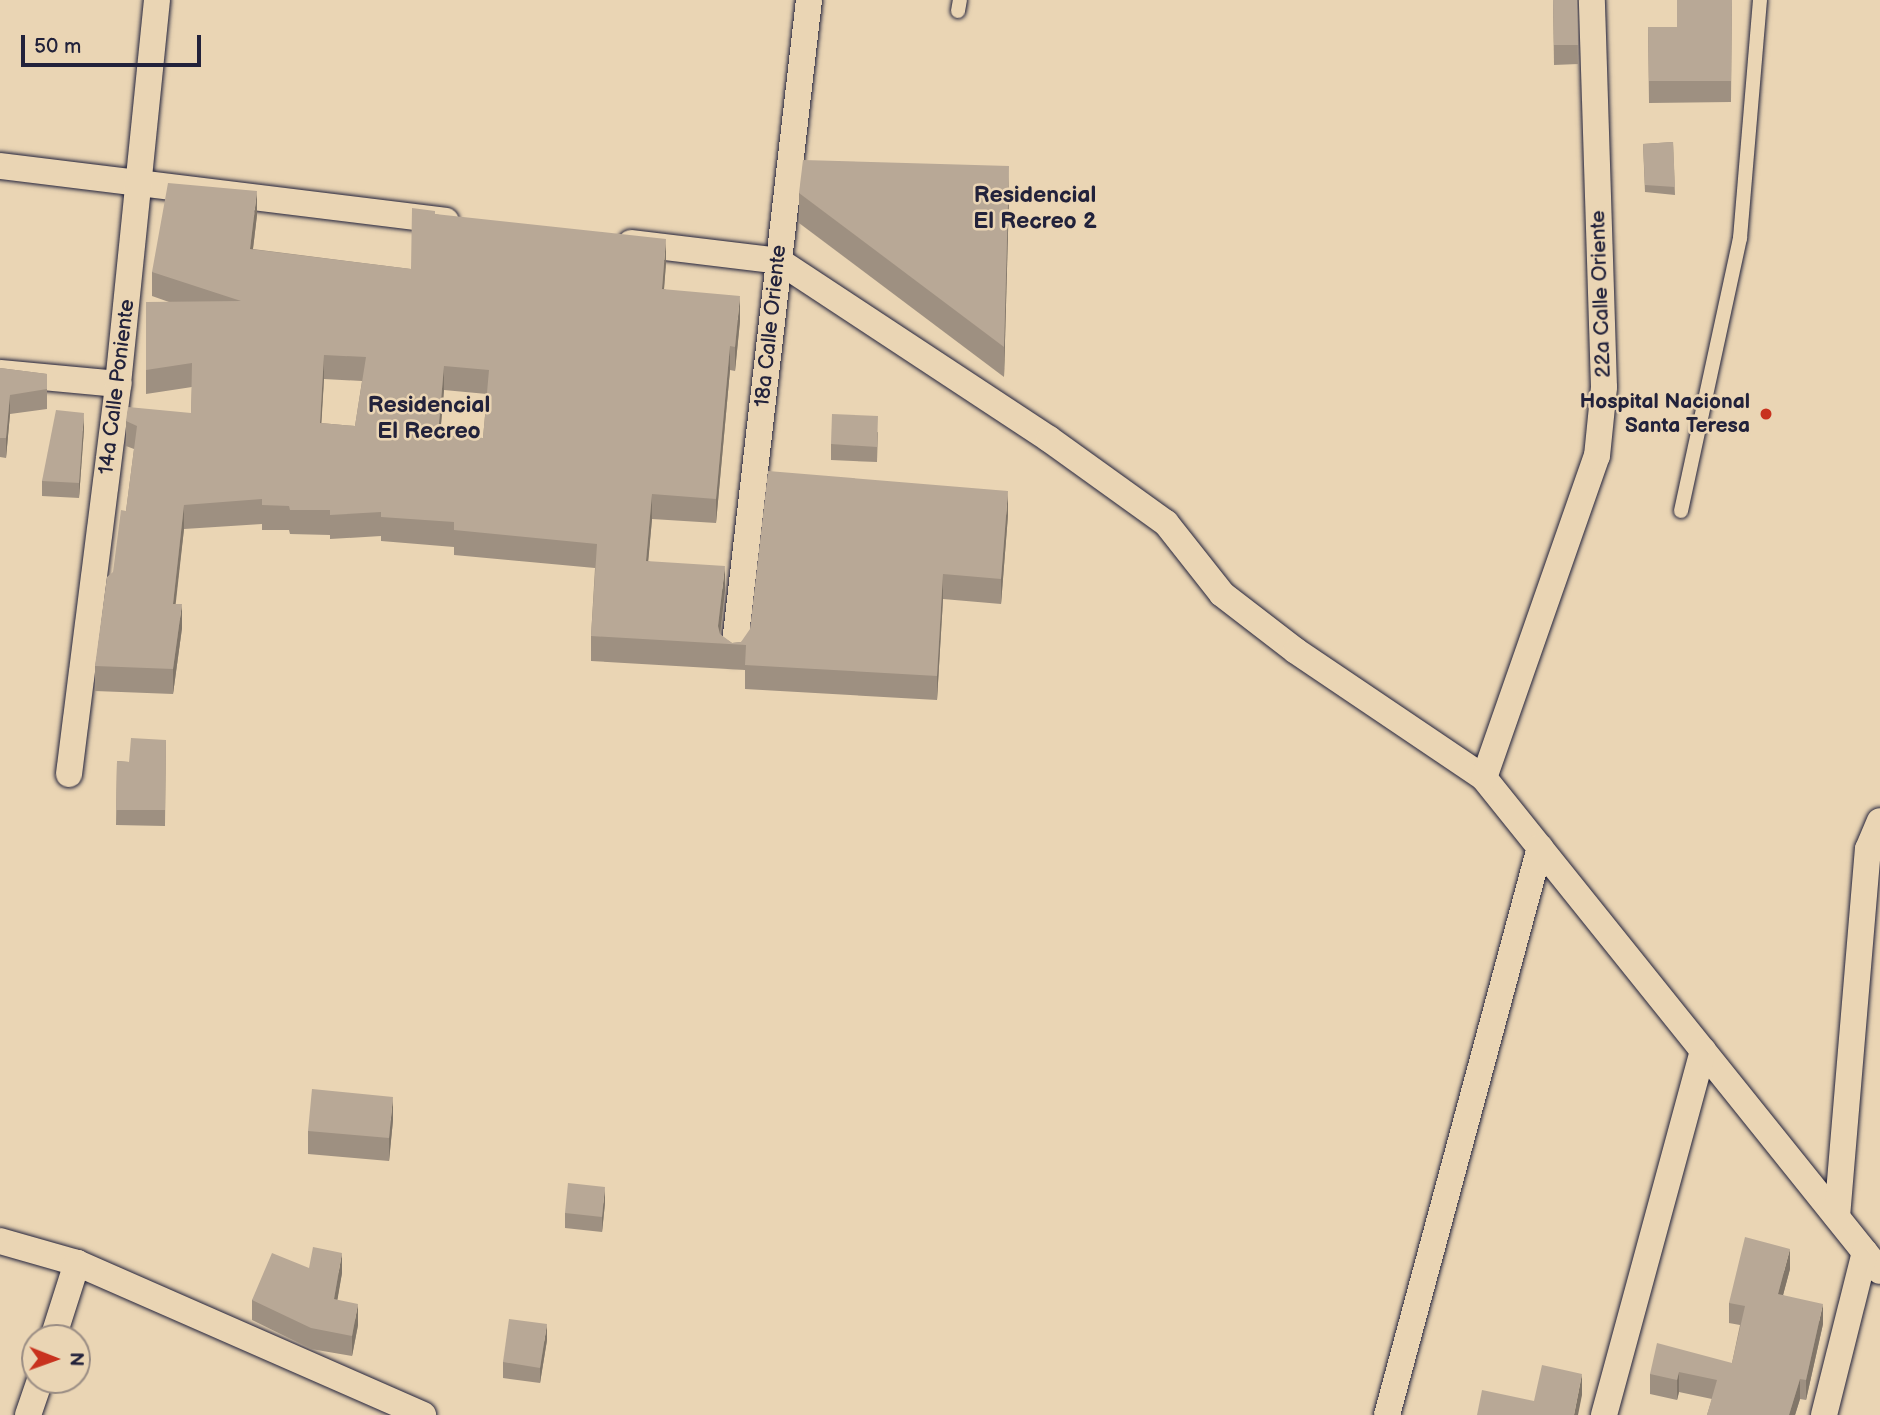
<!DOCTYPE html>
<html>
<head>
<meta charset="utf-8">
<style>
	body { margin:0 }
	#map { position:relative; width:1880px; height:1415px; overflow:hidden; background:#ead5b4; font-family:"Balsamiq Sans",sans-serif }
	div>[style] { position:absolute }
	.roads { filter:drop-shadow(0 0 2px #22223b) drop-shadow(0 0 2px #22223b) }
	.lane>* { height:14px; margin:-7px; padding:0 7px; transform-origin:7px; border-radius:7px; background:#ead5b4 }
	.street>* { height:26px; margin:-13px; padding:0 13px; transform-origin:13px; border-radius:13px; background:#ead5b4 }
	.wall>* { inset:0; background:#9e9081 }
	.shaded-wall>* { inset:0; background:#817669 }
	.building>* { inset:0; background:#b8a896 }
	.dots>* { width:19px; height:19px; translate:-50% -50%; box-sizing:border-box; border:4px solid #ead5b4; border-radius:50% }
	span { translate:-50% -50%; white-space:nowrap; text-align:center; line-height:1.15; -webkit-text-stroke:5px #ead5b4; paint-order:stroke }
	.street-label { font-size:21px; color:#22223b }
	.poi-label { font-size:21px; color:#22223b; font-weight:700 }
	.right { translate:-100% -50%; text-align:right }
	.neighbourhood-label { font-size:23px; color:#22223b; font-weight:700 }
	.north { position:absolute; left:21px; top:1324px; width:70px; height:70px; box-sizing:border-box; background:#ead5b4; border:2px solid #9a8d84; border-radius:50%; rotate:91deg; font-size:19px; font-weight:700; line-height:28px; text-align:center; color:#22223b }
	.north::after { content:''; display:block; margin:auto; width:24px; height:32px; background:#c8321e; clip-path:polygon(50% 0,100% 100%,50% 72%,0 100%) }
	.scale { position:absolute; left:21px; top:35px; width:180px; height:32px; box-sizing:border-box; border:4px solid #22223b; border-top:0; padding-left:9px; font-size:21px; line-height:24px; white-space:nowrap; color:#22223b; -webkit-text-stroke:5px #ead5b4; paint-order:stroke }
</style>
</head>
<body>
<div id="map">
	<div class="roads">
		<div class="lane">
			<div style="left:958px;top:11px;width:11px;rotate:-80deg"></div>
			<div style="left:1681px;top:511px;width:279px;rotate:-77.8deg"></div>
			<div style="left:1740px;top:238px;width:239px;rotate:-85.2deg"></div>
		</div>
		<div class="street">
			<div style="left:0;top:166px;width:449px;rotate:7deg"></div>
			<div style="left:631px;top:243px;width:149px;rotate:6.9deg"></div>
			<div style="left:779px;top:261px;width:323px;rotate:33.4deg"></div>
			<div style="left:1049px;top:439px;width:144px;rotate:35.7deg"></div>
			<div style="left:1166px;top:523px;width:90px;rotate:51.7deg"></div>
			<div style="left:1222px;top:594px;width:93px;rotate:37.6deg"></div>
			<div style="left:1296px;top:651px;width:227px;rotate:34deg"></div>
			<div style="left:1484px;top:778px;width:632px;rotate:51.23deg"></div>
			<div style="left:0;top:373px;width:119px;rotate:5.3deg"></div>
			<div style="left:734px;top:652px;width:656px;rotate:-83.44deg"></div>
			<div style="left:69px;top:774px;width:393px;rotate:-82.8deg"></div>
			<div style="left:118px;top:384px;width:386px;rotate:-84.2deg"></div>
			<div style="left:1484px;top:778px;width:341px;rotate:-70.7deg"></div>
			<div style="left:1597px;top:456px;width:69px;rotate:-84.2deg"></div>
			<div style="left:1604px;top:387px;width:387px;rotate:-91.8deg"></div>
			<div style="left:1837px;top:1217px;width:369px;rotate:-85.2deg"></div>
			<div style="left:1868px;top:849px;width:30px;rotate:-67deg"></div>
			<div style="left:0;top:1241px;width:80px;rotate:15.9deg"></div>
			<div style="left:77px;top:1263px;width:378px;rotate:23.7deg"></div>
			<div style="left:53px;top:1338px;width:79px;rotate:-72.3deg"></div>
			<div style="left:28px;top:1415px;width:37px;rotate:-71deg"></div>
			<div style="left:1387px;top:1415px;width:588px;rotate:-74.92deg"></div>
			<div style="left:1604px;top:1415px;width:378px;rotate:-74.8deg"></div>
			<div style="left:1824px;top:1415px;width:168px;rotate:-75.9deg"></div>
		</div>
	</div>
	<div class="wall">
		<div style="clip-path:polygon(1553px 0,1577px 0,1578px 64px,1554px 65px)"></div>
		<div style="clip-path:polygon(1732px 0,1731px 102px,1649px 103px,1648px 27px,1677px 27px)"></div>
		<div style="clip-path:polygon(1673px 142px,1675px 195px,1645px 192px,1643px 144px)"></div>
		<div style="clip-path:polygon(799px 193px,1009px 196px,1004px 377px,799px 223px)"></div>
		<div style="clip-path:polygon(evenodd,435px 214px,666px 263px,664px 289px,740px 321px,735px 371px,730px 370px,716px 523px,652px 519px,648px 561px,725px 590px,720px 635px,732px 643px,741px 642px,1008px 515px,1001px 604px,943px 599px,937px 700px,745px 689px,745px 670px,591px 661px,591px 636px,595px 568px,454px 555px,454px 547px,381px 541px,381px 536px,330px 539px,330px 535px,290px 534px,289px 530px,262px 530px,262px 524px,184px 529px,175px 604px,182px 628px,173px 694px,95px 691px,95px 666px,126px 511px,134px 449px,126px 446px,126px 421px,191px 413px,192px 387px,146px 394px,146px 302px,169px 302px,152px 296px,152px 272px,257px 215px,253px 249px,411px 269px,435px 214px,324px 379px,362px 381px,355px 426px,321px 423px,324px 379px,435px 214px,444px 390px,487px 394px,483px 438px,440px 435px,444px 390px)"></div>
		<div style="clip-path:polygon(0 368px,47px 374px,47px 409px,10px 414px,6px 458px,0 457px)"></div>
		<div style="clip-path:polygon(84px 429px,79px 498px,42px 496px,42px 481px)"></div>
		<div style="clip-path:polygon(878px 432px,877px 462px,831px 460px,831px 444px)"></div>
		<div style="clip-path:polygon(166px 740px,165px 826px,116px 825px,117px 761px,129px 762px)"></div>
		<div style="clip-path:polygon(393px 1120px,389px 1161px,308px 1154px,308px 1131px)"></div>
		<div style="clip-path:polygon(605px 1203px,602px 1232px,565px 1228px,565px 1213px)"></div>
		<div style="clip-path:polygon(309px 1268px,342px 1273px,337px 1300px,358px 1325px,352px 1356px,311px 1349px,252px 1320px,252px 1300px)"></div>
		<div style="clip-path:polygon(1790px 1269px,1783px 1295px,1823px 1324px,1806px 1400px,1800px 1399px,1795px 1415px,1707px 1415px,1712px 1399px,1679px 1392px,1677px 1400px,1650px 1394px,1650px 1374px,1732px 1363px,1740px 1325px,1729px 1323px,1729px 1303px)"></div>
		<div style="clip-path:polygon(547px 1340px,540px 1383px,503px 1378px,503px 1362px)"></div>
	</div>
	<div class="shaded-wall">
		<div style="clip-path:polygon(1009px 166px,1009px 196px,1004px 377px,1004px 347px)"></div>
		<div style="clip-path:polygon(257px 191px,257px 215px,250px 273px,250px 249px)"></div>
		<div style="clip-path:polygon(666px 239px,666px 263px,662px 314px,662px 289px)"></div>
		<div style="clip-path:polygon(740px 296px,740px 321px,735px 371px,735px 347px)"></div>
		<div style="clip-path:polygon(730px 346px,730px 370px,716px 523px,716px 499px)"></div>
		<div style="clip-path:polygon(324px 355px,324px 379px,320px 448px,320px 423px)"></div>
		<div style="clip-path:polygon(444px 366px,444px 390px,438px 459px,438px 435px)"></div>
		<div style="clip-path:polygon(10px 395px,10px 414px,6px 458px,6px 438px)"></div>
		<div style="clip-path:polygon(84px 413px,84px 429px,79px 498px,79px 483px)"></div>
		<div style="clip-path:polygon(1008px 491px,1008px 515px,1001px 604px,1001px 579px)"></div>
		<div style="clip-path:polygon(652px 494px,652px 519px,646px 586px,646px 561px)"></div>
		<div style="clip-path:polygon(184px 505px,184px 529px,173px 628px,173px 604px)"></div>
		<div style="clip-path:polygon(725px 566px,725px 590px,719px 644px,718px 626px)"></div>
		<div style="clip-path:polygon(943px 574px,943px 599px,937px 700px,937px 676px)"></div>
		<div style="clip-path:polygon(182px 604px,182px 628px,173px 694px,173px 669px)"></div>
		<div style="clip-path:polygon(393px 1097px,393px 1120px,389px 1161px,389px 1138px)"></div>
		<div style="clip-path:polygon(605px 1187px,605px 1203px,602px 1232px,602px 1217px)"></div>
		<div style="clip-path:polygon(1790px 1249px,1790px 1269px,1778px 1314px,1778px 1294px)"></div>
		<div style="clip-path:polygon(342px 1253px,342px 1273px,334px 1320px,334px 1299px)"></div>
		<div style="clip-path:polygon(358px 1304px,358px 1325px,352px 1356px,352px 1336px)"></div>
		<div style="clip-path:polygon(1823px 1304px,1823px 1324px,1806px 1400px,1806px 1380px)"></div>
		<div style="clip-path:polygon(547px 1324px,547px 1340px,540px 1383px,540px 1368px)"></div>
		<div style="clip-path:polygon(1679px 1372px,1679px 1392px,1677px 1400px,1677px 1380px)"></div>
		<div style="clip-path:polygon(1582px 1374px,1582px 1395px,1578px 1415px,1574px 1415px)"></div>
		<div style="clip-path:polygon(1800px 1379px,1800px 1399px,1795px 1415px,1789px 1415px)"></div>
	</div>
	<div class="building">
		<div style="clip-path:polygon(1553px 0,1577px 0,1578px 45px,1554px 45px)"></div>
		<div style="clip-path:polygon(1677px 0,1732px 0,1731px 81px,1649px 81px,1648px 27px,1677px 27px)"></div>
		<div style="clip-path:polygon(1673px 142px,1675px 187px,1645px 185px,1643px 144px)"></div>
		<div style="clip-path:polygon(803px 160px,1009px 166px,1004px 347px,799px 193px)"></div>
		<div style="clip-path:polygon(evenodd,168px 183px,257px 191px,250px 249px,411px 269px,412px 208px,435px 211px,435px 214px,666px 239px,662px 289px,740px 296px,735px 347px,730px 346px,716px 499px,652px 494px,646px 561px,725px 566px,718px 626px,720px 634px,732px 643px,741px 642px,750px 629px,768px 471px,1008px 491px,1001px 579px,943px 574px,937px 676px,745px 665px,746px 645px,591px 636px,597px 544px,454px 530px,454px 522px,381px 517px,381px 512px,330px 515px,330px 510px,290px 510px,289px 506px,262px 505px,262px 499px,184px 505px,173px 604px,182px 604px,173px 669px,95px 666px,107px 577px,113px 572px,121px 510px,126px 511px,137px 426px,126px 421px,128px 407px,191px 413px,192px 363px,146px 370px,146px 302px,241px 301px,152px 272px,168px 183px,324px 355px,366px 357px,355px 426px,320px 423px,324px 355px,168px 183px,444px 366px,489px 370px,483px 438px,438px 435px,444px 366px)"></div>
		<div style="clip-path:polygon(0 368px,47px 374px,47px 389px,10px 395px,6px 438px,0 438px)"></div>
		<div style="clip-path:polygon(56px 410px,84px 413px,79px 483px,42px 481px)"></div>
		<div style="clip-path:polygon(832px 414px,878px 416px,877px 447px,831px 444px)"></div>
		<div style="clip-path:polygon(131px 738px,166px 740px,165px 810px,116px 810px,117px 761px,129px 762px)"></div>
		<div style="clip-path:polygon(312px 1089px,393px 1097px,389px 1138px,308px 1131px)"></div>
		<div style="clip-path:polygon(568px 1183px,605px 1187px,602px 1217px,565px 1213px)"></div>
		<div style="clip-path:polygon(1745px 1237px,1790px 1249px,1778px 1294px,1823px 1304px,1806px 1380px,1800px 1379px,1789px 1415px,1707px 1415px,1717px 1380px,1679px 1372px,1677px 1380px,1650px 1374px,1657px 1343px,1732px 1363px,1745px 1306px,1729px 1303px)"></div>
		<div style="clip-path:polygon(313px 1247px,342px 1253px,334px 1299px,358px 1304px,352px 1336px,311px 1328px,252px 1300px,272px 1253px,309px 1268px)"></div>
		<div style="clip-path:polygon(509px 1319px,547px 1324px,540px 1368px,503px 1362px)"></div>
		<div style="clip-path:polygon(1542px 1365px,1582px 1374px,1574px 1415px,1477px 1415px,1482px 1390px,1534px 1401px)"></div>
	</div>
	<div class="dots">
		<div style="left:1766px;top:414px;background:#c8321e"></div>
	</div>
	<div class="street-label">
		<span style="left:1601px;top:294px;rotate:-92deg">22a Calle Oriente</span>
		<span style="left:771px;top:326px;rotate:-84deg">18a Calle Oriente</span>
		<span style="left:117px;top:387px;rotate:-83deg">14a Calle Poniente</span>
	</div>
	<div class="poi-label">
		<span class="right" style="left:1750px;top:414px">Hospital Nacional<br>Santa Teresa</span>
	</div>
	<div class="neighbourhood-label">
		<span style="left:1035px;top:208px">Residencial<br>El Recreo 2</span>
		<span style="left:429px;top:418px">Residencial<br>El Recreo</span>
	</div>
	<div class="north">N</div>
	<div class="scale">50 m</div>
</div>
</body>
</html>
